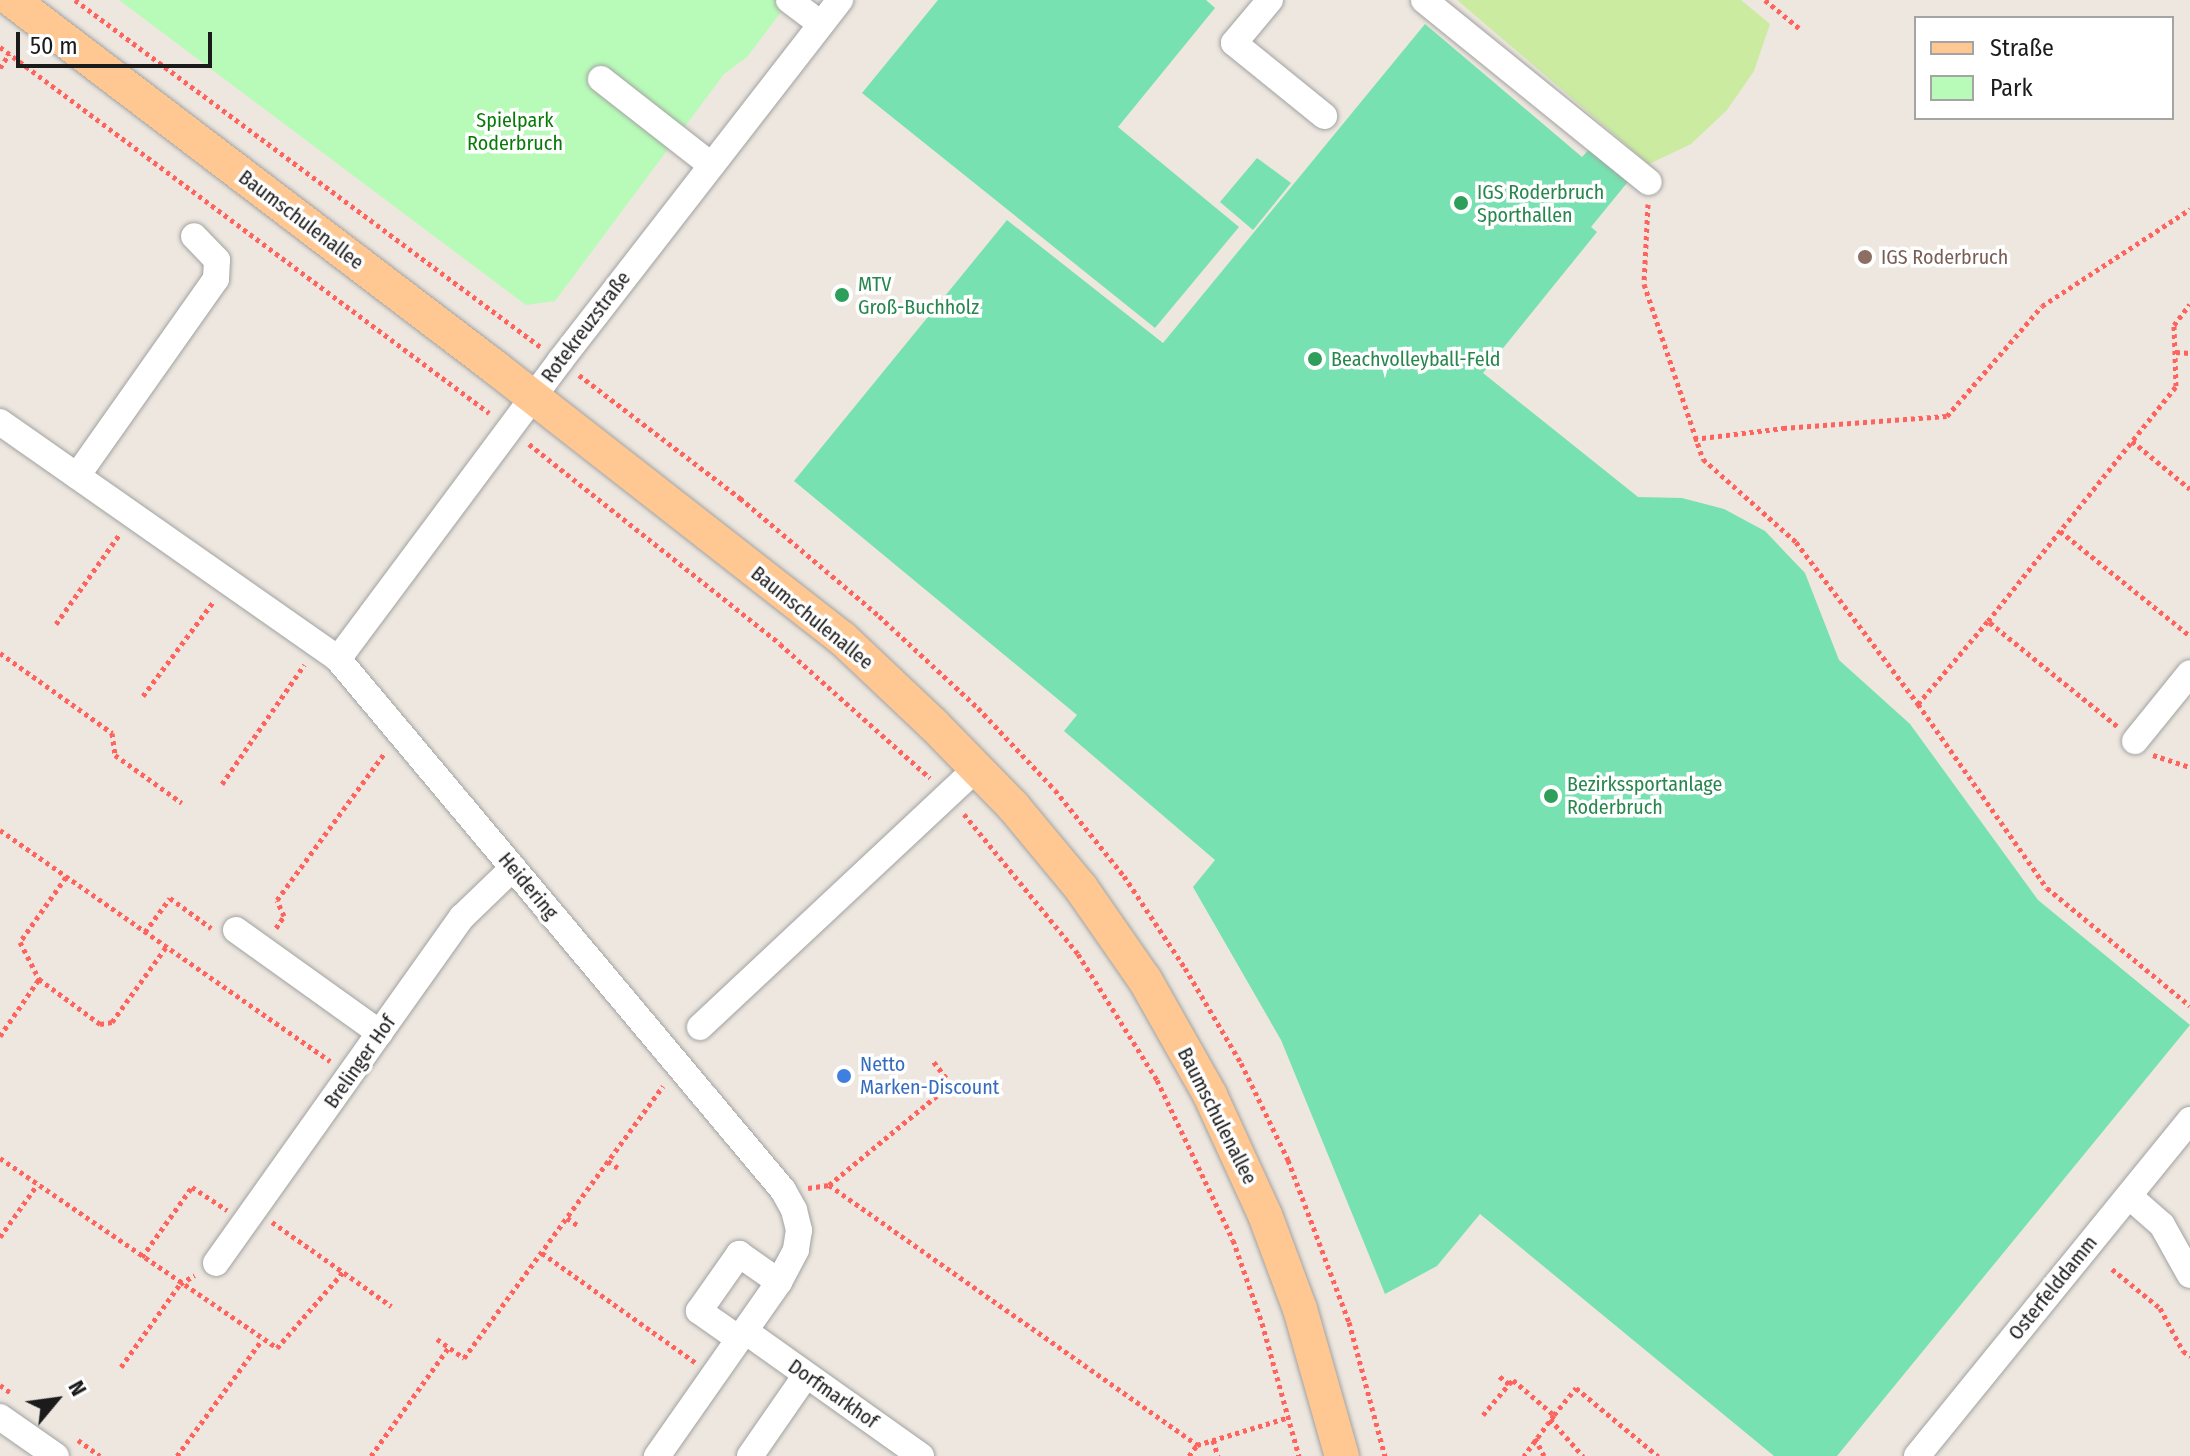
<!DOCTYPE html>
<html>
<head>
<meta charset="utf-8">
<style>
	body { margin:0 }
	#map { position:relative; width:2190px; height:1456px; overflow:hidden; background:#ede7df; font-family:"Fira Sans Condensed",sans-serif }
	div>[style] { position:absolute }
	.grass>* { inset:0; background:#cbeba1 }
	.park>* { inset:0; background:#b8fbb8 }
	.pitch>* { inset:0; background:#78e1b1 }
	.path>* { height:5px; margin-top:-2.5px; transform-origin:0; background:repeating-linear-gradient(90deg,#ff635e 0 4px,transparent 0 8px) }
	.roads { filter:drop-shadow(0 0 2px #a2a2a2) drop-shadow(0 0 2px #a2a2a2) }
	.minor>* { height:26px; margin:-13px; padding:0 13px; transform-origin:13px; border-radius:13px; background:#fff }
	.major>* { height:34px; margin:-17px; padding:0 17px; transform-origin:17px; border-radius:17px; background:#ffc892 }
	.dots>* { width:22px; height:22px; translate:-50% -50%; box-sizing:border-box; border:4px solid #fff; border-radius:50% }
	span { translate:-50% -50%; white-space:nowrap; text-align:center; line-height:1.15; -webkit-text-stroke:7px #fff; paint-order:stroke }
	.park-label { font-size:20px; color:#077b08 }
	.leisure-label { font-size:20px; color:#27864d }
	.left { translate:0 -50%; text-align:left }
	.street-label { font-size:20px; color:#1b1b1b }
	.education-label { font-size:20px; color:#785e54 }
	.shop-label { font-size:20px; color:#366cbe }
	.legend { position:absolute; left:1914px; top:16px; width:260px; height:104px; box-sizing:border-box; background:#fff; border:2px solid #a4a4a4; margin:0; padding:10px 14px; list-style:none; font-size:24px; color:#1b1b1b }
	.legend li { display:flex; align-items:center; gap:16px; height:40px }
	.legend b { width:40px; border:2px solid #a4a4a4 }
	.north { position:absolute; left:16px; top:1360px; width:80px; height:80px; -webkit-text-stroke:6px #fff; paint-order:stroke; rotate:61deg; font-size:22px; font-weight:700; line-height:32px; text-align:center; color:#1b1b1b }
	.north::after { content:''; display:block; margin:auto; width:28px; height:36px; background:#1b1b1b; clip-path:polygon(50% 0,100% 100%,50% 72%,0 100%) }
	.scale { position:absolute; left:16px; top:32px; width:196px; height:36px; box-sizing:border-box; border:4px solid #1b1b1b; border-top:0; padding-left:10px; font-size:24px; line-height:28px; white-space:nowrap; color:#1b1b1b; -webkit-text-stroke:6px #fff; paint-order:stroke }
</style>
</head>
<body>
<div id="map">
	<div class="grass">
		<div style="clip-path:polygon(1457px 0,1741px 0,1770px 24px,1754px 71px,1727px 110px,1691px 144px,1649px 164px)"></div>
	</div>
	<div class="park">
		<div style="clip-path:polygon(119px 0,782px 0,787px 4px,747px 57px,724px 74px,555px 301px,526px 305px)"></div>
	</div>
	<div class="pitch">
		<div style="clip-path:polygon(938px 0,1206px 0,1215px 8px,1118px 127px,1239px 227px,1155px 328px,862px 93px)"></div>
		<div style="clip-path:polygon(1425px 24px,1582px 157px,1592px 146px,1631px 178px,1591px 227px,1597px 232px,1483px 373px,1638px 497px,1682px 498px,1724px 509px,1765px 531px,1805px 573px,1839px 660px,1910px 724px,2038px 900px,2190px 1025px,1837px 1456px,1774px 1456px,1480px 1214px,1437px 1266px,1385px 1294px,1281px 1040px,1193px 887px,1215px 860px,1064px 731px,1077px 715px,794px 481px,1007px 220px,1163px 343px)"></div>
		<div style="clip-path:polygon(1257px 158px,1291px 183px,1253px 230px,1220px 202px)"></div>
	</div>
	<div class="path">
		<div style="left:75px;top:0;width:582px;rotate:36.69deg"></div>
		<div style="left:1765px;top:0;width:44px;rotate:39.5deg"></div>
		<div style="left:0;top:47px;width:611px;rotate:36.81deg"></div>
		<div style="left:0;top:68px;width:17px;rotate:-57deg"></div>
		<div style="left:1648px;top:204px;width:80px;rotate:92.9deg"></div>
		<div style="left:1644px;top:284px;width:185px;rotate:71.4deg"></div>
		<div style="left:1703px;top:459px;width:125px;rotate:41.7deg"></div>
		<div style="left:1796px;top:542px;width:203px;rotate:53deg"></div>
		<div style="left:1918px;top:704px;width:225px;rotate:55deg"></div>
		<div style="left:2047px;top:888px;width:185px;rotate:39.5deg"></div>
		<div style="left:2176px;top:352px;width:14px;rotate:4deg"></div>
		<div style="left:579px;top:375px;width:203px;rotate:37.4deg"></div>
		<div style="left:740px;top:498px;width:182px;rotate:40.3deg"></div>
		<div style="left:879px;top:616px;width:135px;rotate:42.9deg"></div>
		<div style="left:978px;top:708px;width:112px;rotate:46.8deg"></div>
		<div style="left:1055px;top:790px;width:110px;rotate:51.3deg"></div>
		<div style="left:1124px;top:876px;width:110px;rotate:56.5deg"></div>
		<div style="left:1185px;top:968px;width:110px;rotate:59.5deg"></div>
		<div style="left:1241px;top:1063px;width:108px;rotate:64.1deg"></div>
		<div style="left:1288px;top:1160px;width:173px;rotate:69.4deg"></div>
		<div style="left:1349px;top:1322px;width:139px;rotate:75deg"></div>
		<div style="left:1694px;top:439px;width:90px;rotate:-7deg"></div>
		<div style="left:1783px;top:428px;width:164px;rotate:-4.2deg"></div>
		<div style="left:1947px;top:416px;width:145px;rotate:-49.2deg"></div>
		<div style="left:2042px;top:306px;width:177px;rotate:-33.2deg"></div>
		<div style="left:2132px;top:441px;width:75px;rotate:39.6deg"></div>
		<div style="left:529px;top:444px;width:321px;rotate:38.5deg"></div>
		<div style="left:780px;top:644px;width:201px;rotate:41.8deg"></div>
		<div style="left:2060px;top:531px;width:167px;rotate:38.9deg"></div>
		<div style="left:56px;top:624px;width:109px;rotate:-54.7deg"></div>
		<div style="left:0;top:653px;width:138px;rotate:35.5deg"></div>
		<div style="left:112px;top:733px;width:22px;rotate:82deg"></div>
		<div style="left:115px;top:755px;width:82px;rotate:35.6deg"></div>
		<div style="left:143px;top:696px;width:117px;rotate:-53.3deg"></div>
		<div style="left:1918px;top:704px;width:109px;rotate:-49.9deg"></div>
		<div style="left:2117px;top:726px;width:166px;rotate:-140.9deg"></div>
		<div style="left:1988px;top:621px;width:301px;rotate:-51.3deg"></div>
		<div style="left:2176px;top:386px;width:61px;rotate:-91.9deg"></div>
		<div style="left:2174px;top:325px;width:26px;rotate:-53deg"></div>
		<div style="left:2153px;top:755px;width:39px;rotate:18deg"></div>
		<div style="left:222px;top:784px;width:145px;rotate:-55.4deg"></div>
		<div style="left:964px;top:814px;width:181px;rotate:50.8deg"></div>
		<div style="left:1078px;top:954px;width:149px;rotate:57.9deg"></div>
		<div style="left:1157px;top:1080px;width:177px;rotate:64.6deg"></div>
		<div style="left:1233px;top:1240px;width:88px;rotate:70.7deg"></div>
		<div style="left:1262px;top:1323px;width:138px;rotate:74.5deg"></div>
		<div style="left:0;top:830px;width:403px;rotate:35deg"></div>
		<div style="left:66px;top:877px;width:80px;rotate:125.3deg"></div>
		<div style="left:20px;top:942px;width:42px;rotate:62.8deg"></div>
		<div style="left:39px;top:979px;width:76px;rotate:36.4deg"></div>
		<div style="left:100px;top:1024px;width:12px;rotate:-9deg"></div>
		<div style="left:112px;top:1022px;width:92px;rotate:-54.2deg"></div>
		<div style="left:276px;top:928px;width:14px;rotate:-56deg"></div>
		<div style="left:284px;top:916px;width:17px;rotate:-114deg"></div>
		<div style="left:277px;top:900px;width:181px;rotate:-53.8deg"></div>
		<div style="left:145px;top:932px;width:42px;rotate:-53.7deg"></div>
		<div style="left:170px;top:898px;width:51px;rotate:36.2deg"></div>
		<div style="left:0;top:1036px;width:69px;rotate:-55.6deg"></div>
		<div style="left:0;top:1158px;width:336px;rotate:34.4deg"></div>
		<div style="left:277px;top:1348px;width:101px;rotate:-49deg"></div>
		<div style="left:608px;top:1161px;width:12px;rotate:35deg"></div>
		<div style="left:829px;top:1185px;width:158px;rotate:-39.6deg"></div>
		<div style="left:951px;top:1084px;width:29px;rotate:-128deg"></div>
		<div style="left:808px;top:1188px;width:21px;rotate:-8deg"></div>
		<div style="left:829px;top:1185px;width:451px;rotate:35.2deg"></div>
		<div style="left:1197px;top:1445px;width:97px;rotate:-16.8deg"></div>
		<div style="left:567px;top:1218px;width:14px;rotate:34deg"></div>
		<div style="left:272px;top:1222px;width:146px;rotate:35.2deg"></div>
		<div style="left:0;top:1237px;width:64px;rotate:-54.6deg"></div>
		<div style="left:542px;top:1253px;width:188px;rotate:35.5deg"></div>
		<div style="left:142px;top:1257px;width:86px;rotate:-54.5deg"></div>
		<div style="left:192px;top:1187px;width:42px;rotate:33.3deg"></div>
		<div style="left:2112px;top:1269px;width:62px;rotate:39.1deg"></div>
		<div style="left:2160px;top:1308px;width:49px;rotate:61.9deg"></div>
		<div style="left:2183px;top:1351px;width:9px;rotate:36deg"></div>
		<div style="left:437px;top:1339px;width:33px;rotate:35deg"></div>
		<div style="left:464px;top:1358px;width:337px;rotate:-53.8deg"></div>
		<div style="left:121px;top:1367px;width:102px;rotate:-54.6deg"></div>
		<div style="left:180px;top:1284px;width:17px;rotate:-31deg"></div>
		<div style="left:1509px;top:1384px;width:6px;rotate:-45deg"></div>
		<div style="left:1513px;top:1380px;width:54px;rotate:40.5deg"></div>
		<div style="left:1554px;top:1415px;width:51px;rotate:126.2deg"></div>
		<div style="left:0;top:1385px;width:14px;rotate:36deg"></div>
		<div style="left:1483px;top:1415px;width:40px;rotate:-50deg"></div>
		<div style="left:1509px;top:1384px;width:13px;rotate:-141deg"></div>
		<div style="left:1554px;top:1415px;width:35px;rotate:-51deg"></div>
		<div style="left:1576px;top:1388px;width:107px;rotate:39.7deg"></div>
		<div style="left:1550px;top:1419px;width:50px;rotate:48.3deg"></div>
		<div style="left:1535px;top:1438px;width:20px;rotate:63deg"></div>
		<div style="left:78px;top:1440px;width:27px;rotate:36deg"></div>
		<div style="left:1213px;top:1440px;width:17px;rotate:73deg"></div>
		<div style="left:177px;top:1456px;width:144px;rotate:-53.8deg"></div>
		<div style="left:371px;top:1456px;width:134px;rotate:-54.4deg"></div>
		<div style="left:1189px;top:1456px;width:14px;rotate:-54deg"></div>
	</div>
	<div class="roads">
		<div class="minor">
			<div style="left:789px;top:0;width:40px;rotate:37deg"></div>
			<div style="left:1270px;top:0;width:56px;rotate:129.9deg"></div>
			<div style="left:1234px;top:43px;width:116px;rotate:39deg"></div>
			<div style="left:1424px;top:0;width:289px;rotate:39deg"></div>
			<div style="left:601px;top:79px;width:140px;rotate:38deg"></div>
			<div style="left:0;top:422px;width:413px;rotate:35deg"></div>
			<div style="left:338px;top:659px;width:693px;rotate:50.04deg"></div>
			<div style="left:783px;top:1190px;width:23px;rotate:61deg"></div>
			<div style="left:794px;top:1210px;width:21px;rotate:76deg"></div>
			<div style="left:799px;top:1230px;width:20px;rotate:99deg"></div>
			<div style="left:796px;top:1250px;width:36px;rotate:118deg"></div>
			<div style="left:779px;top:1282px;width:213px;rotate:125deg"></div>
			<div style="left:77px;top:476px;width:241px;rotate:-54.8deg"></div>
			<div style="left:216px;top:279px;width:19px;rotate:-87deg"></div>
			<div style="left:217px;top:260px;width:33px;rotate:-134deg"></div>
			<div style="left:338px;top:659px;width:372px;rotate:-53.3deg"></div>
			<div style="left:560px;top:361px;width:457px;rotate:-52.2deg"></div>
			<div style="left:2135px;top:741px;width:87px;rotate:-51deg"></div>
			<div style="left:236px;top:930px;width:177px;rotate:35.6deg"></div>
			<div style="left:700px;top:1027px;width:379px;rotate:-43.1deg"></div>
			<div style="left:2129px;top:1196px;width:44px;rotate:41.3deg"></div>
			<div style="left:2162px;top:1225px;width:57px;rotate:60.8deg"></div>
			<div style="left:216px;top:1263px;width:425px;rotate:-54.6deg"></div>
			<div style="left:462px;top:917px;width:71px;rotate:-43.9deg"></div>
			<div style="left:745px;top:1331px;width:216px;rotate:35.4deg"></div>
			<div style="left:739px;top:1339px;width:49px;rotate:-145deg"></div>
			<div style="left:699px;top:1311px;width:70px;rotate:-54.9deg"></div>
			<div style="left:739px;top:1254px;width:49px;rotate:35deg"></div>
			<div style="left:0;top:1417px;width:68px;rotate:34.9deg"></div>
			<div style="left:750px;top:1456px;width:98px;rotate:-55.3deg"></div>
			<div style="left:1917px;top:1456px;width:433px;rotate:-50.9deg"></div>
		</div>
		<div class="major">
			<div style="left:12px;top:0;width:608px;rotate:37.25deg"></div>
			<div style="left:496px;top:368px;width:439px;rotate:38deg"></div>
			<div style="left:842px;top:638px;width:125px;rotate:43.4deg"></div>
			<div style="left:933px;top:724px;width:115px;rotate:45.7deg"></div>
			<div style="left:1013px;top:806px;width:107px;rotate:50.3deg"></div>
			<div style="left:1081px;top:888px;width:112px;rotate:55.2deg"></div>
			<div style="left:1145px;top:980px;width:132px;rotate:60.5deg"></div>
			<div style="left:1210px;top:1095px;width:132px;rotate:65.4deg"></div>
			<div style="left:1265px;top:1215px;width:100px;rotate:69.6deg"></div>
			<div style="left:1300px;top:1309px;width:153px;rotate:74.1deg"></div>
		</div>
	</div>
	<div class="dots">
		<div style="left:1461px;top:203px;background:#2e9e5b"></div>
		<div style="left:1865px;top:257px;background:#8d6e63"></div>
		<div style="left:842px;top:295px;background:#2e9e5b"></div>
		<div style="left:1315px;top:359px;background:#2e9e5b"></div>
		<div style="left:1551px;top:796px;background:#2e9e5b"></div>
		<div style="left:844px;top:1076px;background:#3f7fe0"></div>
	</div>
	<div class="park-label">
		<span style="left:515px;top:132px">Spielpark<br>Roderbruch</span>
	</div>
	<div class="leisure-label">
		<span class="left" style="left:1477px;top:204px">IGS Roderbruch<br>Sporthallen</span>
		<span class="left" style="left:858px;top:296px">MTV<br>Groß-Buchholz</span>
		<span class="left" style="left:1331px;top:359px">Beachvolleyball-Feld</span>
		<span class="left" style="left:1567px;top:796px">Bezirkssportanlage<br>Roderbruch</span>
	</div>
	<div class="street-label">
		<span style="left:301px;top:220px;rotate:37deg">Baumschulenallee</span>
		<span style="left:586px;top:327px;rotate:-53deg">Rotekreuzstraße</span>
		<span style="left:812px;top:618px;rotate:39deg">Baumschulenallee</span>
		<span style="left:528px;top:886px;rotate:50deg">Heidering</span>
		<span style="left:360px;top:1062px;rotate:-55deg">Brelinger Hof</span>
		<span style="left:1217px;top:1116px;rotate:63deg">Baumschulenallee</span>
		<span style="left:2053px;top:1288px;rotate:-51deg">Osterfelddamm</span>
		<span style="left:833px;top:1394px;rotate:35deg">Dorfmarkhof</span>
	</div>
	<div class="education-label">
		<span class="left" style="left:1881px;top:257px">IGS Roderbruch</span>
	</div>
	<div class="shop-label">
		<span class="left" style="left:860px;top:1076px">Netto<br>Marken-Discount</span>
	</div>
	<ul class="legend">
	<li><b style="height:10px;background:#ffc892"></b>Straße</li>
	<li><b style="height:22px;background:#b8fbb8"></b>Park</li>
	</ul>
	<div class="north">N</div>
	<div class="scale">50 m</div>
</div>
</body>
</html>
